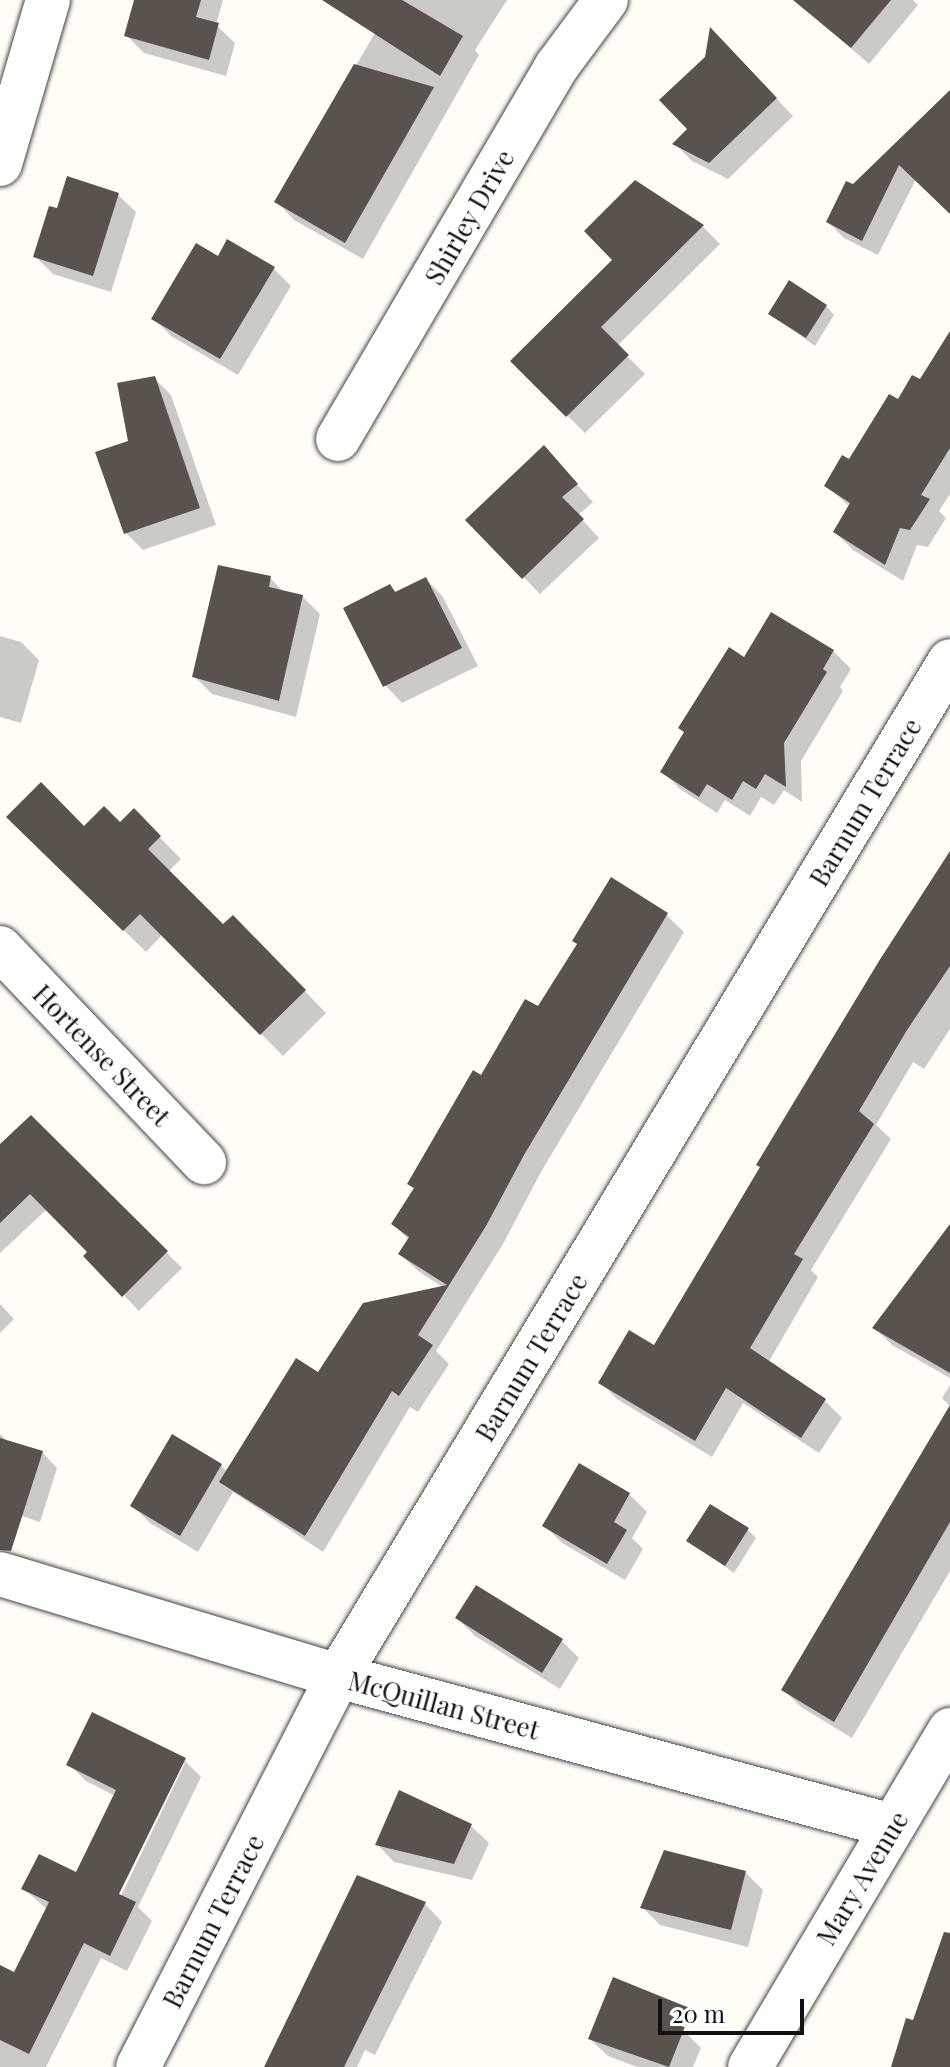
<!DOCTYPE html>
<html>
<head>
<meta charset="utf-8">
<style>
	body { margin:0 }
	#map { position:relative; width:950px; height:2067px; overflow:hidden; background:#fffdf5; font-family:"Playfair Display",serif }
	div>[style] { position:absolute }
	.shadow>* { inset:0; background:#0003 }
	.building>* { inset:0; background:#5a524d }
	.roads { filter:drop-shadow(0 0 2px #444) drop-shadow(0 0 2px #444) }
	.minor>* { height:44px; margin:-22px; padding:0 22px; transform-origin:22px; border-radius:22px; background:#fff }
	span { translate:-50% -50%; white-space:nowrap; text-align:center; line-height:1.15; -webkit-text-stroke:8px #fff; paint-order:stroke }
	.street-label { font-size:26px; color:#111 }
	.scale { position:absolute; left:658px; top:1999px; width:146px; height:36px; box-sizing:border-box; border:4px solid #111; border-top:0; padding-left:10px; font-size:24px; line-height:28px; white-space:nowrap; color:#111; -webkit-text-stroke:6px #fff; paint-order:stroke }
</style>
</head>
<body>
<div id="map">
	<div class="shadow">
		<div style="clip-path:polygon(136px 0,223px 0,216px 25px,235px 43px,226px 76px,144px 53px,127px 36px)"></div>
		<div style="clip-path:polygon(394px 0,507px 0,475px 50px,479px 55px,363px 259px,294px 220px,277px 202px)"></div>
		<div style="clip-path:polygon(795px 0,913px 0,918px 5px,869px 64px)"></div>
		<div style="clip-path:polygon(727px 47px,793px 116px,728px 179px,692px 161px,675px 144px,690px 129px)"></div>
		<div style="clip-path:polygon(950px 93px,950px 212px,916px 179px,878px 255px,844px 238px,828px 222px,853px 187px)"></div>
		<div style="clip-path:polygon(635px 183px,703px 227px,720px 244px,617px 346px,645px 374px,585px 433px,513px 361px,615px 260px)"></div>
		<div style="clip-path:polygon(118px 195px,136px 212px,111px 292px,53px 274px,36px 257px,59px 211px)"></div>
		<div style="clip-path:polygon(218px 258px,274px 269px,291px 286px,238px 375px,171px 336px,154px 319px)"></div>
		<div style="clip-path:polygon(826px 306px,834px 315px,815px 346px,770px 314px)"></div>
		<div style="clip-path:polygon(950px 335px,950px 494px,939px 511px,946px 518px,928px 547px,917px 545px,903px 581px,853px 550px,835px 532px,850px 507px,827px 486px,899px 401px,921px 382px)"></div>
		<div style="clip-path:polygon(154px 378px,171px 395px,216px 525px,143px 550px,126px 533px,131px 442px)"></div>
		<div style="clip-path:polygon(544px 448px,593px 502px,578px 515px,599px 538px,540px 594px,468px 520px)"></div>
		<div style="clip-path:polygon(270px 578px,284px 592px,302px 596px,320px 614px,296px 717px,212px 694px,195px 677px)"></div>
		<div style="clip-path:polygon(426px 579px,443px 597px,478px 666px,402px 703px,385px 685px,390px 586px,397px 593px)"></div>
		<div style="clip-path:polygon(0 636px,21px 642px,39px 660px,21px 723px,0 717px)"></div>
		<div style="clip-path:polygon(833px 651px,851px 669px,840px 687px,843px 691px,801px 761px,802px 802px,784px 790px,774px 805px,761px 797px,750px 816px,725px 800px,717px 813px,680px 789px,663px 772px,745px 660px)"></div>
		<div style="clip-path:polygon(134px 811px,181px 859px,168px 872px,223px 927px,233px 917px,326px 1013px,283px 1056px,163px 934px,146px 952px,9px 817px,84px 829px,120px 825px)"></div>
		<div style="clip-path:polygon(950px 854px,950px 1029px,924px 1069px,913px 1062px,876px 1125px,891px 1139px,811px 1270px,818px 1277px,768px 1363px,825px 1401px,842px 1418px,819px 1453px,743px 1403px,712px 1457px,617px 1399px,600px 1382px,654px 1347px)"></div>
		<div style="clip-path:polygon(666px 915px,684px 932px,541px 1172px,503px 1244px,436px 1351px,449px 1364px,418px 1412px,410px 1407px,323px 1552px,233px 1492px,198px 1552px,150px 1523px,133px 1506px,221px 1465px,227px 1472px,319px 1375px,444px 1288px,418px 1271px,400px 1254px,409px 1240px,393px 1224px,481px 1078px,539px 1008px)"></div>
		<div style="clip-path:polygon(31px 1117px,182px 1268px,139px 1311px,86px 1256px,89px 1252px,47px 1209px,0 1253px,0 1146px)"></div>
		<div style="clip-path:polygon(950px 1261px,950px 1378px,892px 1345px,875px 1328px)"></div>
		<div style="clip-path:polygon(0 1304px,14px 1319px,0 1333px)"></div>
		<div style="clip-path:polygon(950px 1385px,950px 1406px,942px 1398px)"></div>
		<div style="clip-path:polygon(950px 1409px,950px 1571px,852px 1738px,801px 1707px,783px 1689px)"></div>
		<div style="clip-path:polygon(0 1434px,9px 1443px,42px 1452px,57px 1468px,40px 1522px,0 1509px)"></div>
		<div style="clip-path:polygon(629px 1494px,647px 1512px,632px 1538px,643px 1549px,625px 1580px,562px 1543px,544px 1525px)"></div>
		<div style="clip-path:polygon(748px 1530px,756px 1538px,734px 1573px,689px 1541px)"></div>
		<div style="clip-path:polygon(457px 1618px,562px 1641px,579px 1658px,560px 1689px,475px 1636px)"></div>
		<div style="clip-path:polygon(evenodd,184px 1760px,201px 1777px,138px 1907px,152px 1921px,127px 1971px,101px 1958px,46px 2067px,0 2067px,0 1990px,14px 1974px,47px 1909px,24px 1889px,77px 1875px,115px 1796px,86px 1781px,69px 1764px,184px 1760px,181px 1763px,185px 1763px,117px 1904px,113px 1902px,181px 1763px)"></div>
		<div style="clip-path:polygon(400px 1793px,471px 1826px,489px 1843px,472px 1880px,394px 1862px,377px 1844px)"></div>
		<div style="clip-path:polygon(745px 1872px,763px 1890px,748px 1947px,660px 1925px,643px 1908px)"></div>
		<div style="clip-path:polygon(425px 1904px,442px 1922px,375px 2055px,365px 2050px,357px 2067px,266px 2067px)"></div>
		<div style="clip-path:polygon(683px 2030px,701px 2048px,693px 2067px,637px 2067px,608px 2056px,590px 2039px)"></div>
	</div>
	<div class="building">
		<div style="clip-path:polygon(134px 0,201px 0,196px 17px,219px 23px,209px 60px,124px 36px)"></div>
		<div style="clip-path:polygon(322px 0,402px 0,463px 36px,440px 76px)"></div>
		<div style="clip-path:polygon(793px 0,891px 0,851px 48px)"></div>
		<div style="clip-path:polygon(710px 27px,777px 98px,709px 163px,672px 144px,687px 129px,659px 100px,705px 57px)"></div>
		<div style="clip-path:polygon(354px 64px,434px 87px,345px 243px,274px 202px)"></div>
		<div style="clip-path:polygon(950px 90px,950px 214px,899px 165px,862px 241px,826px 222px,846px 181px,853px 184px)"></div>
		<div style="clip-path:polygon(67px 176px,119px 193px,93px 276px,33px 257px,49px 206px,57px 208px)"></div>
		<div style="clip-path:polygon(635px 180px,704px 225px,601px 327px,629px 355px,566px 417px,510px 361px,612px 260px,584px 231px)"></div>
		<div style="clip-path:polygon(227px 239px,275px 267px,220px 359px,151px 319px,196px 243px,218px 256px)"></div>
		<div style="clip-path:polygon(789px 280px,827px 305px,806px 338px,768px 314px)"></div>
		<div style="clip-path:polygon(950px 331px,950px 448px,921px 495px,930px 499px,910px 530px,900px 528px,885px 565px,833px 532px,850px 503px,824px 486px,842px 455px,849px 459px,889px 394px,898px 399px,912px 375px,920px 379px)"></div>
		<div style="clip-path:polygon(155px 376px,200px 508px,124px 534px,95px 452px,128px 441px,117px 383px)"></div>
		<div style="clip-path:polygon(544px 445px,578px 484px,562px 497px,584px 519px,522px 579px,465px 520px)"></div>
		<div style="clip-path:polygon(218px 565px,271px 576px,269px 587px,303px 595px,279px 701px,192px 677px)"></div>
		<div style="clip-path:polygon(426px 577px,462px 648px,383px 687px,343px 608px,390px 584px,395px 592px)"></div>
		<div style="clip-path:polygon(771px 612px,834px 650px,823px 669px,827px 672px,784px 743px,786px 787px,765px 774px,756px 789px,743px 781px,732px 800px,707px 784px,699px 797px,660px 772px,684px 732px,678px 728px,729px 647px,744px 657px)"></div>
		<div style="clip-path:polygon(41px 782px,84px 826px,104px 806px,120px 822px,134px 808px,161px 836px,148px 849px,223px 924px,233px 915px,306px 990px,260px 1035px,140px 914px,123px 931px,6px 817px)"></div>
		<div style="clip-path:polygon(950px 851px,950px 966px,907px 1030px,859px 1111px,874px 1124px,794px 1254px,803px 1259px,750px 1348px,826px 1399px,801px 1438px,726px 1388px,695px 1441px,598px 1383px,629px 1330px,654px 1345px,760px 1167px,756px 1165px,879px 961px)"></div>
		<div style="clip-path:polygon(611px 877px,668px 913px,524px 1155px,486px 1226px,418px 1335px,433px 1345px,399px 1396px,392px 1391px,305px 1536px,219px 1482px,296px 1358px,318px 1372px,363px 1303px,447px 1285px,398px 1254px,409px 1237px,391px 1224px,414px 1188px,407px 1184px,473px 1070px,481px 1075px,525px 999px,538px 1006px,577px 944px,572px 941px)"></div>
		<div style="clip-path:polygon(31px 1115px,168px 1251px,122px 1297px,83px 1256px,87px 1252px,30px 1194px,0 1223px,0 1144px)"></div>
		<div style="clip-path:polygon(950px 1224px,950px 1373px,872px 1328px)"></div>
		<div style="clip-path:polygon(950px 1405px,950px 1522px,834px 1722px,781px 1690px)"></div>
		<div style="clip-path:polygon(172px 1434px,222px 1464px,180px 1536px,130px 1506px)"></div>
		<div style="clip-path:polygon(0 1438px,43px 1451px,11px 1551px,0 1550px)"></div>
		<div style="clip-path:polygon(579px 1463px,630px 1493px,614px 1522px,627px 1530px,607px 1564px,542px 1526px)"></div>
		<div style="clip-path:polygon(710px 1504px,749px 1528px,725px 1566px,686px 1541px)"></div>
		<div style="clip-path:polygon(476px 1585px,563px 1639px,542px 1673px,455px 1618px)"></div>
		<div style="clip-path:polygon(92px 1712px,186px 1758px,119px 1894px,136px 1902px,110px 1956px,84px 1943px,29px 2054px,0 2040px,0 1965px,14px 1972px,49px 1902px,21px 1889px,39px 1854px,76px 1872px,116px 1790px,66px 1765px)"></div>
		<div style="clip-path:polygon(399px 1790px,472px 1824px,454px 1864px,375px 1845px)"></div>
		<div style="clip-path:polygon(664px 1850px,746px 1871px,731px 1930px,640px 1908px)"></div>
		<div style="clip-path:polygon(357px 1875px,426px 1902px,344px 2067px,264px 2067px)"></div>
		<div style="clip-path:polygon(944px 1932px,950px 1933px,950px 2067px,891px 2067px,906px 2018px,913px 2020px)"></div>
		<div style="clip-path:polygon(613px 1977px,692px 2009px,669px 2067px,588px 2039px)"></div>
	</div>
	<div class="roads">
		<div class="minor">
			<div style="left:0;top:164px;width:171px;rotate:-73.7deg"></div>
			<div style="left:338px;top:439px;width:433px;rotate:-59.6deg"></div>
			<div style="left:557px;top:66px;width:82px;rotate:-53.4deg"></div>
			<div style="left:0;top:948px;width:296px;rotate:46.4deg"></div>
			<div style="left:0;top:1574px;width:353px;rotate:16.8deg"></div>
			<div style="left:338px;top:1676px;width:574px;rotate:15.15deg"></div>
			<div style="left:138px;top:2067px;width:439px;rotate:-62.9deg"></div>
			<div style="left:338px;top:1676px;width:1185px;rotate:-58.91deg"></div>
			<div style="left:750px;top:2067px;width:392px;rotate:-59.3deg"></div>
		</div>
	</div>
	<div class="street-label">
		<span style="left:469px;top:217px;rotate:-60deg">Shirley Drive</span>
		<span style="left:865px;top:802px;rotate:-59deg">Barnum Terrace</span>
		<span style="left:102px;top:1055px;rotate:46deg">Hortense Street</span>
		<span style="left:531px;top:1357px;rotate:-59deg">Barnum Terrace</span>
		<span style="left:444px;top:1705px;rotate:15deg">McQuillan Street</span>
		<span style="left:862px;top:1878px;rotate:-59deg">Mary Avenue</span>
		<span style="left:213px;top:1921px;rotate:-63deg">Barnum Terrace</span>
	</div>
	<div class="scale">20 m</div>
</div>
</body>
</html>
